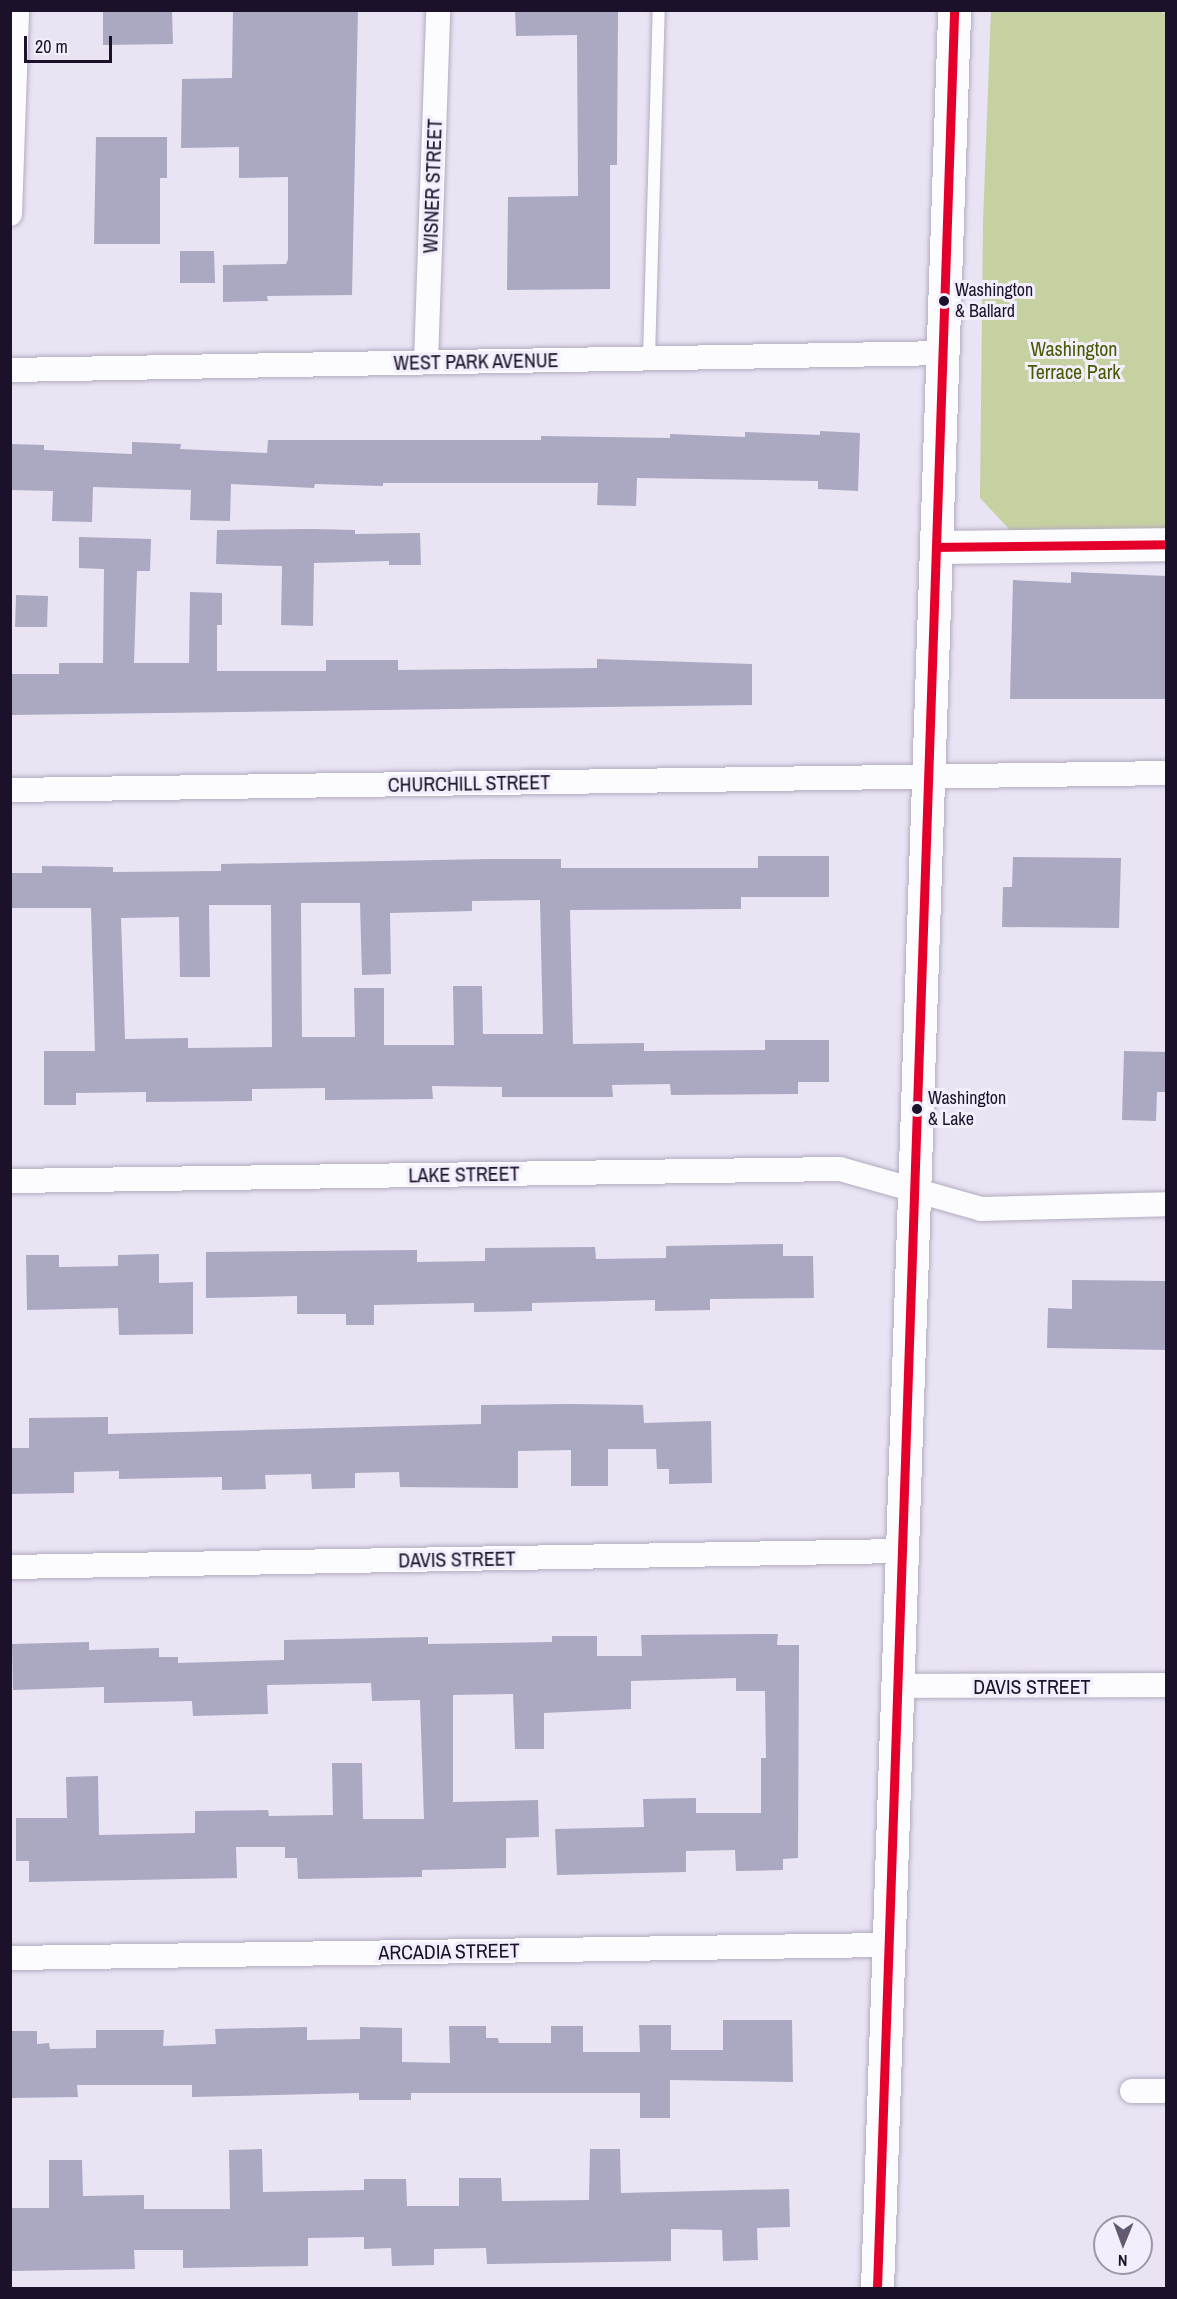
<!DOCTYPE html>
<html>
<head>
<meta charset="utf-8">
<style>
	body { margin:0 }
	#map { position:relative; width:1177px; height:2299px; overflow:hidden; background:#e9e3f4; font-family:"Archivo Narrow",sans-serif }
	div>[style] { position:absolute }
	.green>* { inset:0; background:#c6d1a1 }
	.building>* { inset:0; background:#aba8c1 }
	.path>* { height:4px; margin-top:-2px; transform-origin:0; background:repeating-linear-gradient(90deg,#dbd9de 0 1.5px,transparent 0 6px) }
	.roads { filter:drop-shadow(0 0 2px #b3abbf) drop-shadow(0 0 2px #b3abbf) }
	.lane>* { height:12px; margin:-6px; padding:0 6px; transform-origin:6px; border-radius:6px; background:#fcfbfd }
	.street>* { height:24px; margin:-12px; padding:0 12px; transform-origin:12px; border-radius:12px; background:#fcfbfd }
	.secondary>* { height:33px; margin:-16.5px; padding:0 16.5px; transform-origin:16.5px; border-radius:16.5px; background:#fcfbfd }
	.bus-1>* { height:9px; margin:-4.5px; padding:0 4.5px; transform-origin:4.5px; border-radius:4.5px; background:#e4002b }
	.dots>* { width:16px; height:16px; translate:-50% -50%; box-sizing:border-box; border:3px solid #f2eefc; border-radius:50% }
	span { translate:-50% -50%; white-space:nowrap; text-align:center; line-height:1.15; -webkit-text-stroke:6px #f2eefc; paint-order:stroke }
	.bus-label { font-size:18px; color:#1b112a }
	.left { translate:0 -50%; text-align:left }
	.street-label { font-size:20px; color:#1b112a }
	.park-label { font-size:20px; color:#495a02 }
	.frame { position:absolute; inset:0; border:12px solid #1b112a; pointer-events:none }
	.north { position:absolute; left:1093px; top:2215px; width:60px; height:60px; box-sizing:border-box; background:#f2eefc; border:2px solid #9c96a8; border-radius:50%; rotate:181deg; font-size:16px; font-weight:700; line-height:24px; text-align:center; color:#1b112a }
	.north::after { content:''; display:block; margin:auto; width:21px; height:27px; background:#635a71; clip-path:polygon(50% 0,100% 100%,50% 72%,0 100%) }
	.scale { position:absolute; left:24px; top:36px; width:88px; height:27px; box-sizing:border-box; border:3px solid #1b112a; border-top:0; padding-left:8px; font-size:18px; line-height:21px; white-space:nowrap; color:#1b112a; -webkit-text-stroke:4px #f2eefc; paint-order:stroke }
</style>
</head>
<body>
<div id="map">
	<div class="green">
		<div style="clip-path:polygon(991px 11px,1166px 11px,1166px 528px,1010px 530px,980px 498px,983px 221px)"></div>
	</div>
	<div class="building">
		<div style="clip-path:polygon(103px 10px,172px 10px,173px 44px,103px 45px)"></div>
		<div style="clip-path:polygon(233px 10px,358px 10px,352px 295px,267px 296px,268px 301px,223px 302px,223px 265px,286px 264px,288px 259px,288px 177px,239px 178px,239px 147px,181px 148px,182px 79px,232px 78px)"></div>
		<div style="clip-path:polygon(515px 10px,618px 10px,617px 165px,610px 165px,610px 289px,507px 290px,508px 197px,578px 196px,577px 35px,516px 36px)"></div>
		<div style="clip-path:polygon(96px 137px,167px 137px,167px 178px,160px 178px,160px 244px,94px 244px)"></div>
		<div style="clip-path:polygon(180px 251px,214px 251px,215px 283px,180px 283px)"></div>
		<div style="clip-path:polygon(820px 431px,860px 433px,858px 491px,818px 489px,818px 481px,637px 478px,636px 506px,597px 505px,598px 483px,383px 483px,383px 486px,315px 484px,314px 488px,231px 484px,230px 521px,190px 520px,191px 490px,93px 487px,92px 522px,52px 521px,53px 491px,10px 490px,10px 444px,44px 445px,44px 450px,132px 454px,132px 442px,181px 444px,180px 449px,267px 453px,268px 440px,541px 440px,541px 436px,670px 438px,670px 434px,745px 437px,745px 432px,820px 435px)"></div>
		<div style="clip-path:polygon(313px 529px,355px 530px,355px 534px,420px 533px,421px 565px,389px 565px,389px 561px,314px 563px,313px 626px,281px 625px,282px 566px,216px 564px,217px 530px)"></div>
		<div style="clip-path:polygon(79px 537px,151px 539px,150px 571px,137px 571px,134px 663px,189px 663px,190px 592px,222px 593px,222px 625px,217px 625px,217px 671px,326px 671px,326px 660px,398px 660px,398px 670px,597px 668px,597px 659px,752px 664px,752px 705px,10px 715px,10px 674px,59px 674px,59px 663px,103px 663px,104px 569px,79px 568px)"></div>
		<div style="clip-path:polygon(1071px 572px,1167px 576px,1167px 699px,1010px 699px,1013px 580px,1071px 583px)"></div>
		<div style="clip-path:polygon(16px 595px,48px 596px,47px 627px,15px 627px)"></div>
		<div style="clip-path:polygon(evenodd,758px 856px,829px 856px,829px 897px,741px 897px,741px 909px,570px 910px,573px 1044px,644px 1043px,644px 1051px,765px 1050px,765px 1040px,829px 1040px,829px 1082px,798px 1082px,798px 1094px,671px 1095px,670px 1084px,612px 1085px,613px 1097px,502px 1097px,502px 1087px,432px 1086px,433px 1099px,325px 1100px,325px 1088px,252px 1089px,252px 1101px,146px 1102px,146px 1092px,76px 1093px,76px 1105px,44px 1105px,44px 1051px,95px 1051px,91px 908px,10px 908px,10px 873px,42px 873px,42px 866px,113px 867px,113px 872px,221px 871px,221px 864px,490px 859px,561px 859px,561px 868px,758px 868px,758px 856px,540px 900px,543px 1034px,483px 1034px,482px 986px,453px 986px,454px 1045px,384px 1045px,384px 988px,354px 988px,355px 1037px,302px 1037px,301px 903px,360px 903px,362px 975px,391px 974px,390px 913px,472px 911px,472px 901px,540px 900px,758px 856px,209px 905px,271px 905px,272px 1047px,188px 1048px,188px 1038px,125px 1039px,121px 918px,179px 917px,180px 977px,210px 977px,209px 905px)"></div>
		<div style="clip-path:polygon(1013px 857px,1121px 858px,1119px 928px,1002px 927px,1003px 887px,1012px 887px)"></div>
		<div style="clip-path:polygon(1124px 1051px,1167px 1052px,1167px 1092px,1157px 1092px,1156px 1121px,1122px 1120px)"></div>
		<div style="clip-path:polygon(783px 1244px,783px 1256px,813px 1256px,814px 1298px,710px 1299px,710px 1310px,655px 1311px,655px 1300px,532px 1303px,532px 1311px,474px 1312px,474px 1303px,374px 1305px,374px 1325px,346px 1325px,346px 1314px,297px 1314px,297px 1296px,206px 1298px,206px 1252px,417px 1250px,417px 1262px,485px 1261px,485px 1248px,595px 1247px,596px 1259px,666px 1258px,666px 1246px)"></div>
		<div style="clip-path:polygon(159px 1254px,159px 1283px,193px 1282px,193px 1334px,119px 1335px,118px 1308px,27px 1310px,26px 1255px,59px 1255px,59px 1267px,118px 1266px,118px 1255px)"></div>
		<div style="clip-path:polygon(1072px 1280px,1167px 1281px,1167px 1350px,1047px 1348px,1048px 1308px,1072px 1309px)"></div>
		<div style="clip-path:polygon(570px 1404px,643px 1405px,644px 1423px,711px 1421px,712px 1483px,669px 1484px,669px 1469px,657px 1469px,656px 1449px,608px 1449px,608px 1486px,571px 1486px,571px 1450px,518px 1451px,518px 1488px,400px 1487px,399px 1472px,355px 1473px,355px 1488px,312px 1489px,311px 1474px,265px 1475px,266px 1489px,222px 1490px,222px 1477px,119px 1479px,119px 1471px,74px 1472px,74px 1493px,10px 1494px,10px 1448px,29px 1448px,29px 1418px,108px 1417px,108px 1434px,481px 1424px,481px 1405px)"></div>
		<div style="clip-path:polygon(778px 1634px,777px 1645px,799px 1645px,798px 1858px,783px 1859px,783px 1870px,736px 1871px,735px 1850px,686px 1851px,686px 1872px,557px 1875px,555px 1829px,644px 1827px,643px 1799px,696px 1798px,696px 1813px,761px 1813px,761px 1758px,766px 1758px,765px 1691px,736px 1691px,736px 1678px,631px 1681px,631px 1709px,544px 1713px,544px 1749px,515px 1749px,513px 1694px,453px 1695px,453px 1802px,538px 1800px,539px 1837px,506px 1838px,506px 1868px,422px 1870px,422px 1877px,298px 1879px,297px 1858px,285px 1858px,285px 1847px,236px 1847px,237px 1878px,29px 1882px,29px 1861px,16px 1861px,16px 1818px,67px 1818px,66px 1777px,98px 1776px,99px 1835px,195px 1833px,195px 1811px,268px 1810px,269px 1816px,333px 1815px,332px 1763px,362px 1763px,363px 1819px,424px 1819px,420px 1700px,372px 1701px,371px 1683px,267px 1685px,268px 1714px,193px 1716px,192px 1701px,104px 1703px,104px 1687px,13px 1690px,12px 1644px,89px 1642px,89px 1650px,159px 1648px,159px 1657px,178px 1657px,178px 1663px,284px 1660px,284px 1640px,428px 1637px,428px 1644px,552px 1642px,552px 1636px,597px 1636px,597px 1656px,642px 1656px,641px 1635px)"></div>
		<div style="clip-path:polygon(723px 2020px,792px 2020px,793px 2082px,670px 2080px,670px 2118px,640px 2118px,640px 2093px,411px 2093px,411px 2100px,359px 2100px,359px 2093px,192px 2097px,192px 2085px,77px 2085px,78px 2097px,10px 2098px,10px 2031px,37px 2031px,37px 2044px,49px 2043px,50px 2049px,96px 2048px,96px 2030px,164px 2030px,163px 2046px,216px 2044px,215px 2029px,307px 2027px,307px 2040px,360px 2039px,360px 2027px,402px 2028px,402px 2062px,450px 2063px,449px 2026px,486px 2026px,486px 2038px,498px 2038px,499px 2043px,551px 2043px,551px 2026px,583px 2026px,583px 2052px,640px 2052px,639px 2025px,671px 2025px,671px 2050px,723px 2050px)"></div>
		<div style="clip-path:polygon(262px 2149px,263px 2192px,364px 2190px,364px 2179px,406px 2179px,407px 2206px,459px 2206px,459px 2178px,501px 2178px,502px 2201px,589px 2200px,590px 2149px,620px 2149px,621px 2193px,789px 2189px,790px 2227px,757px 2228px,758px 2260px,723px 2261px,722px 2230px,671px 2229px,671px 2261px,487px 2264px,486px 2248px,434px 2249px,434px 2265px,392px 2266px,391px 2248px,364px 2249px,364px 2237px,308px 2238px,308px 2266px,183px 2268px,183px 2250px,134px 2250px,135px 2269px,10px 2271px,10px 2208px,49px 2208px,49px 2160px,82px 2160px,83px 2196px,144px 2195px,144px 2209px,230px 2209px,229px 2150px)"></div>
	</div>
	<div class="path">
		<div style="left:1157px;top:10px;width:10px;rotate:24deg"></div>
	</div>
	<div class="roads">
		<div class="lane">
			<div style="left:649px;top:358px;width:348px;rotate:-88.4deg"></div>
		</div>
		<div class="street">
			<div style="left:10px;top:214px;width:204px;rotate:-88deg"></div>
			<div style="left:426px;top:362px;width:352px;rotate:-88deg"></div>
			<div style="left:10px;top:370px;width:932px;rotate:-1.04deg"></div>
			<div style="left:10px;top:790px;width:1156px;rotate:-0.84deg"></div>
			<div style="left:10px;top:1181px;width:830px;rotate:-0.83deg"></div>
			<div style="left:840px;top:1169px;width:147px;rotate:15.8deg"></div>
			<div style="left:981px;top:1209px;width:185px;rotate:-1.5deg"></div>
			<div style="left:10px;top:1567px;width:893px;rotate:-1.03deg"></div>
			<div style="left:897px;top:1686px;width:269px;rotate:-0.2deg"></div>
			<div style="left:10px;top:1958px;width:878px;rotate:-0.85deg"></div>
			<div style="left:1132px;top:2091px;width:34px"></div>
		</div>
		<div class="secondary">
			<div style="left:936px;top:547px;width:230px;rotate:-0.7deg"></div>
			<div style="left:877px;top:2288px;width:2279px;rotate:-88.06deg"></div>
		</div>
	</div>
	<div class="bus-1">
		<div style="left:936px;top:547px;width:230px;rotate:-0.7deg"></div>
		<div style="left:877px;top:2288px;width:2279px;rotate:-88.06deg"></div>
	</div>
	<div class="dots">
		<div style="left:944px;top:301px;background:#1b112a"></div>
		<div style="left:917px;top:1109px;background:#1b112a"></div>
	</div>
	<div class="bus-label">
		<span class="left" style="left:955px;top:301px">Washington<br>&amp; Ballard</span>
		<span class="left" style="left:928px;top:1109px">Washington<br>&amp; Lake</span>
	</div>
	<div class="street-label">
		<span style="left:432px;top:186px;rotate:-88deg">WISNER STREET</span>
		<span style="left:476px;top:361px;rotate:-1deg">WEST PARK AVENUE</span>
		<span style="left:469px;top:783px;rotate:-1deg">CHURCHILL STREET</span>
		<span style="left:464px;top:1174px;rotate:-1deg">LAKE STREET</span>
		<span style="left:457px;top:1559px;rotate:-1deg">DAVIS STREET</span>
		<span style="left:1032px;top:1686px">DAVIS STREET</span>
		<span style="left:449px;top:1951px;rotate:-1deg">ARCADIA STREET</span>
	</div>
	<div class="park-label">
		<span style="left:1074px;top:360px">Washington<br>Terrace Park</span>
	</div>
	<div class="frame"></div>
	<div class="north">N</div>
	<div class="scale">20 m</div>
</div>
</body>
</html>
